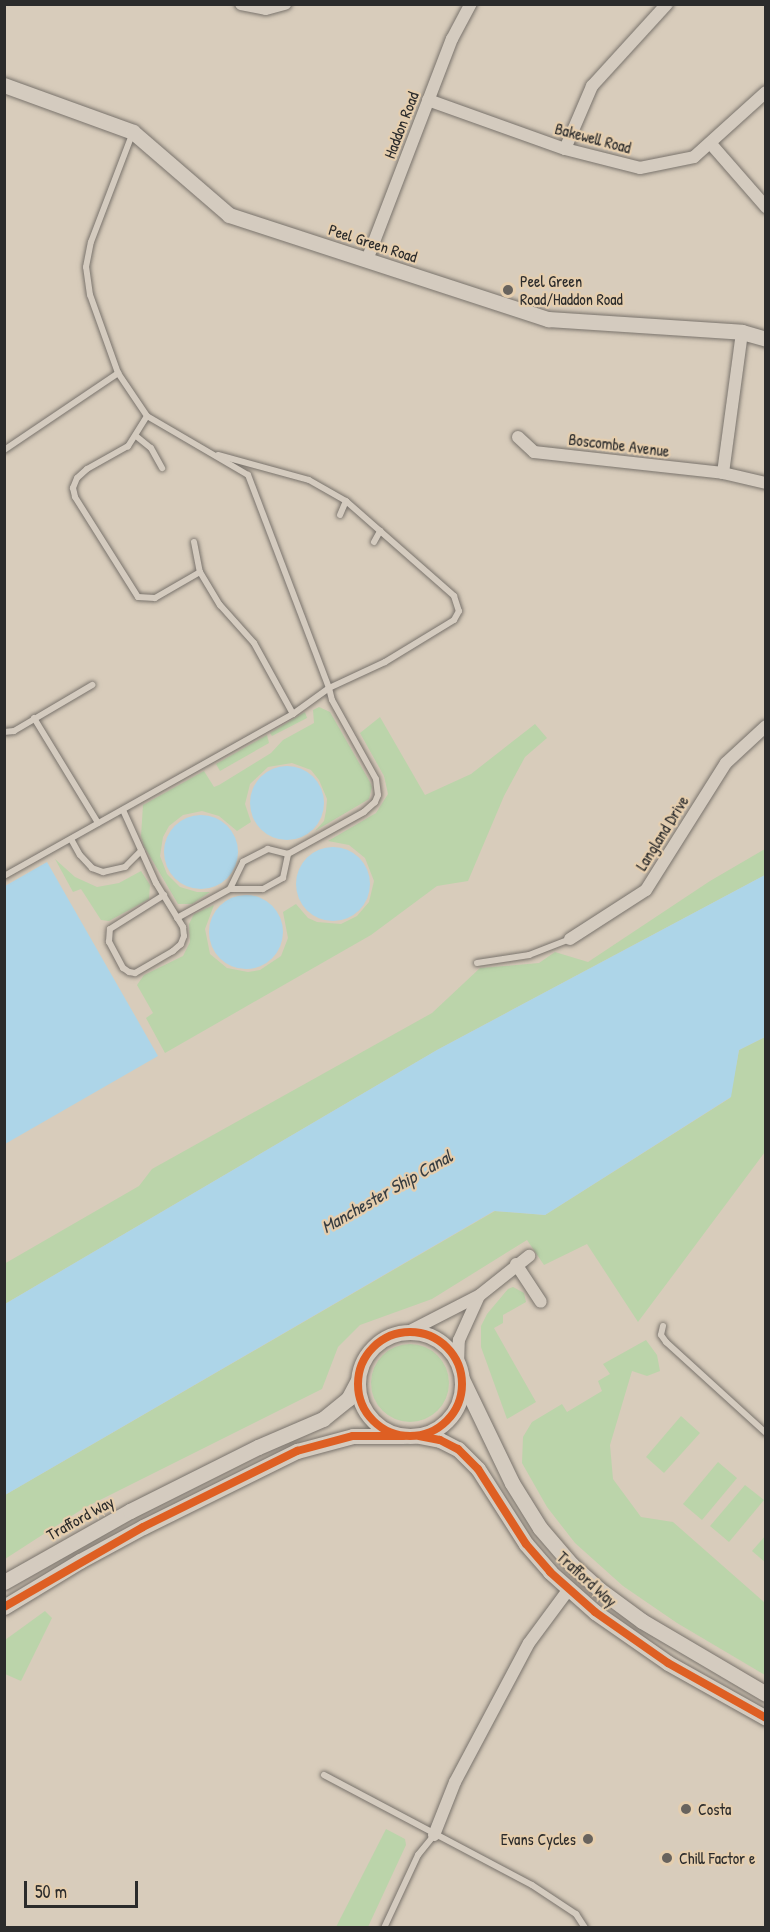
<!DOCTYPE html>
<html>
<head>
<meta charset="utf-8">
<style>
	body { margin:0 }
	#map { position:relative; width:770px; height:1932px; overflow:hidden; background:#d8ccbb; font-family:"Patrick Hand",sans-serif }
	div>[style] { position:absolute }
	.green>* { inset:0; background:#bbd4aa }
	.round { border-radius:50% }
	.water>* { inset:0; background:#add5e8 }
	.roads { filter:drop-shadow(0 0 2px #79736c) drop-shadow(0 0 2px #79736c) }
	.service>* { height:6px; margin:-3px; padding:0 3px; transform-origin:3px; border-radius:3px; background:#d4cbbf }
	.minor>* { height:12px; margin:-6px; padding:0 6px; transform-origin:6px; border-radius:6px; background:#d4cbbf }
	.tertiary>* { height:15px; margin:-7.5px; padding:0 7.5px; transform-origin:7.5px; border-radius:7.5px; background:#d4cbbf }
	.tertiary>.ring { margin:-7.5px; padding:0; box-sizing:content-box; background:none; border:15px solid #d4cbbf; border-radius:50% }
	.bus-1>* { height:8px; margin:-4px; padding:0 4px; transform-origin:4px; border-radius:4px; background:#de5f23 }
	.bus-1>.ring { margin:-4px; padding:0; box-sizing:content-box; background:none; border:8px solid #de5f23; border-radius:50% }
	.dots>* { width:16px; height:16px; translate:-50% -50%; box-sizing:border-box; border:3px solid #e5ceae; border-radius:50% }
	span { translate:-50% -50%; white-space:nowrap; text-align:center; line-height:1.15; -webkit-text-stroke:4.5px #e5ceae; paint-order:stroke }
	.street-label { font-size:16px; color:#2b2b2b }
	.poi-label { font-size:16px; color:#2b2b2b }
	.left { translate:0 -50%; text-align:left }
	.right { translate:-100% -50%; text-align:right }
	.water-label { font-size:18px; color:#363c40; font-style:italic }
	.frame { position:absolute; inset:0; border:6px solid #2b2b2b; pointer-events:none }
	.scale { position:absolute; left:24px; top:1881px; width:114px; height:27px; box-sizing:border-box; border:3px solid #2b2b2b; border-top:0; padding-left:8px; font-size:18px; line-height:21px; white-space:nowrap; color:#2b2b2b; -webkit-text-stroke:4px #e5ceae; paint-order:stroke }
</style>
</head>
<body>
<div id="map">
	<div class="green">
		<div style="clip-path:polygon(319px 707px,330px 712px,370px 782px,372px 787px,369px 799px,315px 831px,324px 821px,326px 811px,327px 799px,319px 780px,311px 770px,292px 763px,268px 767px,250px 784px,245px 804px,251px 822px,237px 831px,219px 816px,202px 811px,183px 815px,169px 826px,163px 837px,160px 856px,167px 874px,180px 887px,197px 892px,210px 892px,192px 904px,178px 904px,144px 846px,141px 836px,143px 805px,204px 771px,214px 787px,219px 785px,271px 753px,283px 740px,314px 723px,313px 710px)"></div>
		<div style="clip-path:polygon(305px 712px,307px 718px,272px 736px,270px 733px)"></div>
		<div style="clip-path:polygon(380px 717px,425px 795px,471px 774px,535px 724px,547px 738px,525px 757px,504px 796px,468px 881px,437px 886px,371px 935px,165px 1053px,146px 1018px,153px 1013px,137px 985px,144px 975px,183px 956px,190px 942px,189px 924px,194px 914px,214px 905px,205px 929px,210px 954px,227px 968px,248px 972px,260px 970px,281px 956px,288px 938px,283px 912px,296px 904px,308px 918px,317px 922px,341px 924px,357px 916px,369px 902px,374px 881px,365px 858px,349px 845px,328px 841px,376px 813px,388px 794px,384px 776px,360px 733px)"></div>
		<div style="clip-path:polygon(267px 735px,269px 743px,220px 771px,216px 764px)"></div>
		<div style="clip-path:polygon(765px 849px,765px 875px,437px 1050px,5px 1304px,4px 1264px,139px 1186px,152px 1169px,432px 1013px,480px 968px,539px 963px,555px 952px,588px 962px,710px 881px)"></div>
		<div style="clip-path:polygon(55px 859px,75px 877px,97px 887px,119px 883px,141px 871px,150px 885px,149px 899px,109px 921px,101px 920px,81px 889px,73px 892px)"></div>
		<div style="clip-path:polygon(765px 1037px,765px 1152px,638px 1322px,587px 1244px,544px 1265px,527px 1240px,432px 1299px,360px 1325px,338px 1347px,322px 1389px,84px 1508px,5px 1559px,5px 1495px,495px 1211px,545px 1215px,730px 1098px,739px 1050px)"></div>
		<div style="clip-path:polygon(513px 1287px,524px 1293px,526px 1302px,503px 1315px,503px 1323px,494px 1328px,536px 1402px,507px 1419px,481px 1347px,481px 1326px,487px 1314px,508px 1289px)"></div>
		<div style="clip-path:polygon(646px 1340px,657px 1355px,660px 1371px,647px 1376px,632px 1371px,610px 1445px,613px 1479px,641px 1517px,673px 1522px,765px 1603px,765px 1675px,677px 1623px,623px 1586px,575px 1543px,547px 1507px,522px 1463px,523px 1437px,532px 1422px,562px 1404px,567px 1412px,602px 1391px,598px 1381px,610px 1374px,603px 1364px)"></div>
		<div class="round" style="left:371px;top:1344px;width:78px;height:78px"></div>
		<div style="clip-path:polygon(681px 1416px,700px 1433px,664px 1473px,646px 1457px)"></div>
		<div style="clip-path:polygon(718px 1462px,737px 1478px,702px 1520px,683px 1504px)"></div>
		<div style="clip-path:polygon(745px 1485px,764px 1500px,729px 1542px,710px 1526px)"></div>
		<div style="clip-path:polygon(765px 1536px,765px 1562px,752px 1551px)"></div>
		<div style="clip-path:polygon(45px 1611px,52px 1618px,21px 1681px,5px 1674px,5px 1640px)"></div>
		<div style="clip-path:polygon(386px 1829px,405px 1839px,406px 1845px,368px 1927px,336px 1927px)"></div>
	</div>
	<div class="water">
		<div class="round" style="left:250px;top:766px;width:74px;height:74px"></div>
		<div class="round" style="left:164px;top:815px;width:74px;height:74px"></div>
		<div class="round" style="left:296px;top:847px;width:74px;height:74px"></div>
		<div style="clip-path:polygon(47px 862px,158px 1056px,5px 1144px,5px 886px)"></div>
		<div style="clip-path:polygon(765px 875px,765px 1037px,739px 1050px,731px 1097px,545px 1215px,494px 1211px,5px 1495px,5px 1304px,437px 1050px)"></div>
		<div class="round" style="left:209px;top:895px;width:74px;height:74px"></div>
	</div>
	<div class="roads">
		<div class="service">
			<div style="left:147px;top:416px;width:36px;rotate:122deg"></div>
			<div style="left:128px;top:446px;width:47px;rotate:150.7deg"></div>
			<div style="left:87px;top:469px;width:13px;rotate:138deg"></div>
			<div style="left:77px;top:478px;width:11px;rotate:112deg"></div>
			<div style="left:73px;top:488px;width:9px;rotate:77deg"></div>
			<div style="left:75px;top:497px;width:118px;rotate:57.8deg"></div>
			<div style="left:138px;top:597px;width:17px;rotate:3deg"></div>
			<div style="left:155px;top:598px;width:52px;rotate:-30deg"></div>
			<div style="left:136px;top:436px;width:19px;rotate:39deg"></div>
			<div style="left:151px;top:448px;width:23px;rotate:61deg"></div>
			<div style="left:4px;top:450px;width:138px;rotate:-34deg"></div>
			<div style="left:218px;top:455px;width:94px;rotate:15.4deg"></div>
			<div style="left:309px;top:480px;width:43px;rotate:29.6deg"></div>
			<div style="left:346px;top:501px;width:144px;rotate:41.3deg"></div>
			<div style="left:454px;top:596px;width:16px;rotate:72deg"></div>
			<div style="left:459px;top:611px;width:10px;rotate:119deg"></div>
			<div style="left:454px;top:620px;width:81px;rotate:148.7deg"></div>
			<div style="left:385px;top:662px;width:62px;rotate:155.1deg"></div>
			<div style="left:329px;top:688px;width:12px;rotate:76deg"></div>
			<div style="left:332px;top:700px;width:90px;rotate:60.9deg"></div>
			<div style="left:376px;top:779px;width:16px;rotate:83deg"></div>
			<div style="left:378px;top:795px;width:8px;rotate:113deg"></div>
			<div style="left:375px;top:802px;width:15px;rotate:138deg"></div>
			<div style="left:364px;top:812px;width:87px;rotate:151.1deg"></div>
			<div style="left:288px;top:854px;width:21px;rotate:-166deg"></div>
			<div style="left:268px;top:849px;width:28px;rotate:153deg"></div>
			<div style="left:243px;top:862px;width:30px;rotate:116deg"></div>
			<div style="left:340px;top:515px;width:15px;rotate:-67deg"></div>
			<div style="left:194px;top:542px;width:31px;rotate:79deg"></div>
			<div style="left:200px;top:572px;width:39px;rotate:59deg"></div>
			<div style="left:220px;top:605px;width:51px;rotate:48.2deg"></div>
			<div style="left:254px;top:643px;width:81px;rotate:61.2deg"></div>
			<div style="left:374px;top:542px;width:13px;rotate:-61deg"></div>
			<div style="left:34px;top:718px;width:123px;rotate:58.6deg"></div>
			<div style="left:4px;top:732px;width:10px;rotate:-6deg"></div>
			<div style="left:14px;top:731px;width:91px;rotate:-30.5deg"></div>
			<div style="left:123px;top:810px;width:80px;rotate:65.7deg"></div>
			<div style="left:156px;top:883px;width:52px;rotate:58.5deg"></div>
			<div style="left:183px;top:927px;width:9px;rotate:84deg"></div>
			<div style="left:184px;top:936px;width:9px;rotate:111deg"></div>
			<div style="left:181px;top:944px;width:11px;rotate:139deg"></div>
			<div style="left:173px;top:951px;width:44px;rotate:149.9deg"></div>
			<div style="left:135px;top:973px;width:6px;rotate:-171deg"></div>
			<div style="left:129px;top:972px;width:7px;rotate:-146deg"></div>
			<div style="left:123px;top:968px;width:30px;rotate:-118deg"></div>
			<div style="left:109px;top:942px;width:13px;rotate:-86deg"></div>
			<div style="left:110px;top:929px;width:64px;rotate:-32.2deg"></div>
			<div style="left:71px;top:839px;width:18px;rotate:61deg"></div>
			<div style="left:80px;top:855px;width:18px;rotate:47deg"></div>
			<div style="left:92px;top:868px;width:12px;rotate:20deg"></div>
			<div style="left:103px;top:872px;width:23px;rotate:-13deg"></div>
			<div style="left:125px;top:867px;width:23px;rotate:-45deg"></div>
			<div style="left:4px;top:876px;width:331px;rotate:-29.3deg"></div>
			<div style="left:293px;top:714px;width:44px;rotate:-35.8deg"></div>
			<div style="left:329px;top:688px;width:228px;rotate:-110.8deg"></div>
			<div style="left:248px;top:475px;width:117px;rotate:-149.7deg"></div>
			<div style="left:147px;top:416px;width:52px;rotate:-124deg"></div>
			<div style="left:118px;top:373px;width:83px;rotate:-109.7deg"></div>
			<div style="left:90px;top:295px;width:28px;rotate:-98deg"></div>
			<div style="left:86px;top:267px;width:25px;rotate:-79deg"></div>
			<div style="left:91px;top:242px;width:118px;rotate:-69.1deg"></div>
			<div style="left:177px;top:918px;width:60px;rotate:-28.7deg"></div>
			<div style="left:230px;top:889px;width:33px"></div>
			<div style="left:263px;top:889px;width:23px;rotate:-29deg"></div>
			<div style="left:283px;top:878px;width:25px;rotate:-78deg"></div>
			<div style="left:477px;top:963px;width:53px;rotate:-8.7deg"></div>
			<div style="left:529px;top:955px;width:44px;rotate:-21.3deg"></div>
			<div style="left:663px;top:1326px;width:9px;rotate:103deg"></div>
			<div style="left:661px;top:1335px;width:9px;rotate:54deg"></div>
			<div style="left:666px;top:1342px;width:135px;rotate:42.3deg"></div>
			<div style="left:324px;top:1775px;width:235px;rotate:27.9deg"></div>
			<div style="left:532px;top:1885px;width:53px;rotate:33.4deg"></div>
			<div style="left:576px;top:1914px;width:17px;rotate:57deg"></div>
			<div style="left:384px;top:1928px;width:81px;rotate:-65deg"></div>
			<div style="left:418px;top:1855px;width:26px;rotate:-51deg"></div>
		</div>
		<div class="minor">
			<div style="left:241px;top:4px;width:25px;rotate:11deg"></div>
			<div style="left:266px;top:9px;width:20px;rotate:-15deg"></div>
			<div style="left:428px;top:100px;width:145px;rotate:19.7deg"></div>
			<div style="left:565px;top:149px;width:77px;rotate:14.2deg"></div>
			<div style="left:640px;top:168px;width:55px;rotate:-11.5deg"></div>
			<div style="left:694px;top:157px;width:97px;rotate:-42.1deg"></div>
			<div style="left:711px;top:144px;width:84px;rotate:48.9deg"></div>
			<div style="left:565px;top:149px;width:69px;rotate:-66.8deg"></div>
			<div style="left:592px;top:86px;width:111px;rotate:-47.6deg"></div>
			<div style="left:367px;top:260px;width:237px;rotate:-69deg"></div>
			<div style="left:452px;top:39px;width:40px;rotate:-62deg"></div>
			<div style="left:518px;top:437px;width:22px;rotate:43deg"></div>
			<div style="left:534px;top:452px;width:190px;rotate:6.3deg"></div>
			<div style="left:723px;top:473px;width:44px;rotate:13.1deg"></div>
			<div style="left:723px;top:473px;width:142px;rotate:-82.3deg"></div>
			<div style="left:570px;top:939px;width:90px;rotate:-32.8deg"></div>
			<div style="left:646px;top:890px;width:150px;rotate:-57.8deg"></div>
			<div style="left:726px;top:763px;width:54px;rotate:-42.8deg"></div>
			<div style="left:516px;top:1264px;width:45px;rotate:56.7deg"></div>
			<div style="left:408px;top:1332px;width:81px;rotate:-27.2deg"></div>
			<div style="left:480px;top:1295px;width:63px;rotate:-38.5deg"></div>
			<div style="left:458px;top:1364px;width:24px;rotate:-88deg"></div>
			<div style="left:459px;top:1340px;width:48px;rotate:-65.6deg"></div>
			<div style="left:434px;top:1835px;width:57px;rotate:-68.4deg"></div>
			<div style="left:455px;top:1782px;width:157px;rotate:-62deg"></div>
			<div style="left:529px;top:1643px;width:67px;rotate:-53.5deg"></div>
		</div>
		<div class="tertiary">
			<div style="left:4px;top:85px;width:137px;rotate:20deg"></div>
			<div style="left:133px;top:132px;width:127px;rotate:40.8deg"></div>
			<div style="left:229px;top:215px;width:336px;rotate:18.1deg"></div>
			<div style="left:548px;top:319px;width:194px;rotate:3.8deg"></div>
			<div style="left:742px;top:332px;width:25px;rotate:16deg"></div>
			<div class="ring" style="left:358px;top:1332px;width:89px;height:89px"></div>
			<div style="left:462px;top:1379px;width:115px;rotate:64.3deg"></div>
			<div style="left:512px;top:1483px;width:53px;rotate:58.1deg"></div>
			<div style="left:540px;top:1528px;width:48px;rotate:49.3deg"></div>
			<div style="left:571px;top:1564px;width:39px;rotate:42deg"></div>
			<div style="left:600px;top:1590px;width:52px;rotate:36.4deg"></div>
			<div style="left:642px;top:1621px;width:144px;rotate:30.5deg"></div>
			<div style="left:419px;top:1436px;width:21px;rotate:11deg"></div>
			<div style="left:440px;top:1440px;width:20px;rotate:27deg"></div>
			<div style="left:458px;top:1449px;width:28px;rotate:45deg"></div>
			<div style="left:478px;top:1469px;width:89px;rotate:57.4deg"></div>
			<div style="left:526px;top:1544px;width:37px;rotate:49deg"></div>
			<div style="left:550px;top:1572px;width:60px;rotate:41.6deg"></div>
			<div style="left:595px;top:1612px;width:89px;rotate:34.9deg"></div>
			<div style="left:668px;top:1663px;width:112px;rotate:29.3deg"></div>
			<div style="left:4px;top:1582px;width:145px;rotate:-29.4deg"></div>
			<div style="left:130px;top:1511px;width:143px;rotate:-26.6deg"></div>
			<div style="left:258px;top:1447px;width:71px;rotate:-23.3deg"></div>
			<div style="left:323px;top:1419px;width:32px;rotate:-39deg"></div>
			<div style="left:348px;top:1399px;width:19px;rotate:-62deg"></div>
			<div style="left:4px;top:1607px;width:89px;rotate:-31.2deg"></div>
			<div style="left:80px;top:1561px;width:72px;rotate:-28.4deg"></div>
			<div style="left:143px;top:1527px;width:172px;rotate:-26.3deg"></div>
			<div style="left:297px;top:1451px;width:58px;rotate:-15deg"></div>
			<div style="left:353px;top:1436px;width:50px"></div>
		</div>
	</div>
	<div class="bus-1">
		<div class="ring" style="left:358px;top:1332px;width:96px;height:96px"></div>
		<div style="left:419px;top:1436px;width:21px;rotate:11deg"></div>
		<div style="left:440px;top:1440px;width:20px;rotate:27deg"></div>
		<div style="left:458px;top:1449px;width:28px;rotate:45deg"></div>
		<div style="left:478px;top:1469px;width:89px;rotate:57.4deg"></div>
		<div style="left:526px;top:1544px;width:37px;rotate:49deg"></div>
		<div style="left:550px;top:1572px;width:60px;rotate:41.6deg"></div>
		<div style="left:595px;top:1612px;width:89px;rotate:34.9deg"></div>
		<div style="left:668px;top:1663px;width:112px;rotate:29.3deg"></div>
		<div style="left:4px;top:1607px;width:160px;rotate:-29.9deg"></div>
		<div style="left:143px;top:1527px;width:172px;rotate:-26.3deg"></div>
		<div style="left:297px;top:1451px;width:58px;rotate:-15deg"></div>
		<div style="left:353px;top:1436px;width:50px"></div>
	</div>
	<div class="dots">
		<div style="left:508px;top:290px;background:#68635d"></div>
		<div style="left:686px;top:1809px;background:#68635d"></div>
		<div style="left:588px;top:1839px;background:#68635d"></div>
		<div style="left:667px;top:1858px;background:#68635d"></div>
	</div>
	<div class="street-label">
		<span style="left:401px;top:125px;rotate:-69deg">Haddon Road</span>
		<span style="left:593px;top:138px;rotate:15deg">Bakewell Road</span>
		<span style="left:373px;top:243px;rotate:18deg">Peel Green Road</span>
		<span style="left:619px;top:445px;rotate:7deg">Boscombe Avenue</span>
		<span style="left:662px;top:833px;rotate:-58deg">Langland Drive</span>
		<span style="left:80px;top:1518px;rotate:-29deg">Trafford Way</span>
		<span style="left:587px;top:1579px;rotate:42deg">Trafford Way</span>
	</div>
	<div class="poi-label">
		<span class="left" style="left:520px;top:290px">Peel Green<br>Road/Haddon Road</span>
		<span class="left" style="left:698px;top:1809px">Costa</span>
		<span class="right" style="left:576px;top:1839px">Evans Cycles</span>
		<span class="left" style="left:679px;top:1858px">Chill Factor e</span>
	</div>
	<div class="water-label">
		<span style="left:387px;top:1192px;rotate:-30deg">Manchester Ship Canal</span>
	</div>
	<div class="frame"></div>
	<div class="scale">50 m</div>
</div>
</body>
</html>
